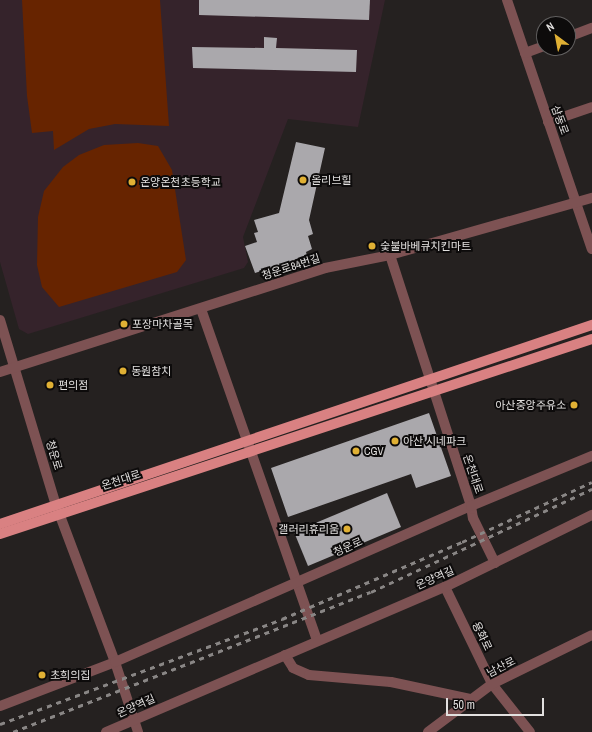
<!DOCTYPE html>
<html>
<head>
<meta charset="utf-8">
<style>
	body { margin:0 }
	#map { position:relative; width:592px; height:732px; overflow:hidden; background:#252120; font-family:"Archivo Narrow","Noto Sans KR",sans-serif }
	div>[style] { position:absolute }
	.education>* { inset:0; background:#35232b }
	.green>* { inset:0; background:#672400 }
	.building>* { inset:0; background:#aaa8ac }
	.minor>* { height:10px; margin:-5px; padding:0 5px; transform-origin:5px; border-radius:5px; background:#7d5253 }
	.major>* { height:10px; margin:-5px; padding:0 5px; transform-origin:5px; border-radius:5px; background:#d98182 }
	.rail>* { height:3px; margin-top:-1.5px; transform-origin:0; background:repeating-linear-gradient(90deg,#898685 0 5px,transparent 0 10px) }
	.dots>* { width:11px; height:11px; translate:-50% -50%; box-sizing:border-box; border:2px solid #0d0b0b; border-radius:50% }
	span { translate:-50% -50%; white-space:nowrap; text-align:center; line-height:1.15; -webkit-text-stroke:4px #0d0b0b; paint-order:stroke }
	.street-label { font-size:11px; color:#e2e0df }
	.poi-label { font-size:11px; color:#e2e0df }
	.left { translate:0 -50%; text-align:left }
	.right { translate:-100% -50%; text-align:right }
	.north { position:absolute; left:536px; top:16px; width:40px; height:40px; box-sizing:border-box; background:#0d0b0b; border:1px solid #626060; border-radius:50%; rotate:328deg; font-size:11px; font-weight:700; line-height:16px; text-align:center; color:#e2e0df }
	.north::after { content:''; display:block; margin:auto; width:14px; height:18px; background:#e0b034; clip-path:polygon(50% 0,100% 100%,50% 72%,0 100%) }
	.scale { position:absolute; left:446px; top:698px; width:98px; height:18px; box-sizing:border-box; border:2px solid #e2e0df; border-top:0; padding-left:5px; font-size:12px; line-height:14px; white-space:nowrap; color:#e2e0df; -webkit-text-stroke:3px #0d0b0b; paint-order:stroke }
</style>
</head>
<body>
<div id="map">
	<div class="education">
		<div style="clip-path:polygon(0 0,385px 0,358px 127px,288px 119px,243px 237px,248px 262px,244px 268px,28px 334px,19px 329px,0 262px)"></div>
	</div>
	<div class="green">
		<div style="clip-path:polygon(22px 0,160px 0,169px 126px,115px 124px,89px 129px,54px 150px,53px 131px,32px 133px,27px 96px)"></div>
		<div style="clip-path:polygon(138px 143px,158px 146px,172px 170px,186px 260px,177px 272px,59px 307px,42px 287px,37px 265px,38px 217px,44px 191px,63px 167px,79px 155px,104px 145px)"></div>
	</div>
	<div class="building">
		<div style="clip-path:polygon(199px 0,370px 0,369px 20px,199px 15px)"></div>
		<div style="clip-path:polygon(264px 37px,277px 38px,276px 48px,357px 50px,356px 72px,193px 68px,192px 47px,264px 48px)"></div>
		<div style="clip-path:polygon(296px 142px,325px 148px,309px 220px,313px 234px,308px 236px,312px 249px,306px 252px,307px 256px,255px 273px,245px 246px,257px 242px,254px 233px,258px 232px,254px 220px,279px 213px)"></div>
		<div style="clip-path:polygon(429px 413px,451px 476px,416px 488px,411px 474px,288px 517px,271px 468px)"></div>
		<div style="clip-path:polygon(387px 493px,401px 527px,308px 566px,294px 532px)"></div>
	</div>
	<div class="minor">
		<div style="left:507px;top:0;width:263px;rotate:71.2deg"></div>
		<div style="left:568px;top:37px;width:26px;rotate:-21deg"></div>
		<div style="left:525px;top:53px;width:20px;rotate:-20deg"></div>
		<div style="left:548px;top:122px;width:46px;rotate:-18.8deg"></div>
		<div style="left:390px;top:255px;width:264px;rotate:72.1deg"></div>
		<div style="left:471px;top:506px;width:12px;rotate:81deg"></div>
		<div style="left:473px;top:518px;width:50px;rotate:63.9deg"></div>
		<div style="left:201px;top:309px;width:351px;rotate:70.7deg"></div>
		<div style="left:0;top:320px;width:193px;rotate:73.2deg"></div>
		<div style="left:56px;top:505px;width:168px;rotate:69.4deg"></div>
		<div style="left:115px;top:662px;width:74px;rotate:71.8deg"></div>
		<div style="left:0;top:372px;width:341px;rotate:-17.7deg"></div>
		<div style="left:325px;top:268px;width:66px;rotate:-11.3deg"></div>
		<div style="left:390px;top:255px;width:210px;rotate:-15.8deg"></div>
		<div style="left:445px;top:587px;width:108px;rotate:64.1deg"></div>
		<div style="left:492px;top:684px;width:61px;rotate:51.6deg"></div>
		<div style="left:285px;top:655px;width:15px;rotate:58deg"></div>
		<div style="left:293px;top:668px;width:17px;rotate:24deg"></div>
		<div style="left:309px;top:675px;width:82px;rotate:4.9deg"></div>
		<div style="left:391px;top:682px;width:82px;rotate:12deg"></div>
		<div style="left:0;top:706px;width:123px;rotate:-20.9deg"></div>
		<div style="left:115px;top:662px;width:389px;rotate:-23.7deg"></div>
		<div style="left:471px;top:506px;width:131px;rotate:-22.5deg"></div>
		<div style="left:106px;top:732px;width:369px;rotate:-23.2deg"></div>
		<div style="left:445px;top:587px;width:164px;rotate:-26.1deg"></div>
		<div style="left:428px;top:732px;width:80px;rotate:-36.9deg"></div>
		<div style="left:492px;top:684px;width:111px;rotate:-26.1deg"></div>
	</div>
	<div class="major">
		<div style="left:0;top:524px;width:625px;rotate:-18.58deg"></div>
		<div style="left:0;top:534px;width:623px;rotate:-18.23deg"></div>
	</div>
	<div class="rail">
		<div style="left:0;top:724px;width:301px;rotate:-20.4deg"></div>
		<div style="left:282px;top:619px;width:196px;rotate:-23.2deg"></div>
		<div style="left:462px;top:542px;width:143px;rotate:-24.8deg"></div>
		<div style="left:13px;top:732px;width:384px;rotate:-21.4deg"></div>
		<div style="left:371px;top:592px;width:244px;rotate:-25deg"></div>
	</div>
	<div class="dots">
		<div style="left:303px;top:180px;background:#e0b034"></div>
		<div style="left:132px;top:182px;background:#e0b034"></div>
		<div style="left:372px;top:246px;background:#e0b034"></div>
		<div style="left:124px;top:324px;background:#e0b034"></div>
		<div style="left:123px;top:371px;background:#e0b034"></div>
		<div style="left:50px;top:385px;background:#e0b034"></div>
		<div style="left:574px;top:405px;background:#e0b034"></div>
		<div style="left:395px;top:441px;background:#e0b034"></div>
		<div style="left:356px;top:451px;background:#e0b034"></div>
		<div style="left:347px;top:529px;background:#e0b034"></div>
		<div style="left:42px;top:675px;background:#e0b034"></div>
	</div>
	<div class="street-label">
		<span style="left:560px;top:120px;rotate:70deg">삼동로</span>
		<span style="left:291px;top:267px;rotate:-18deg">청운로84번길</span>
		<span style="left:54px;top:455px;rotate:73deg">청운로</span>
		<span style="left:473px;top:474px;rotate:71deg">온천대로</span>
		<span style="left:121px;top:480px;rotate:-18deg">온천대로</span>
		<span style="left:348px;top:547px;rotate:-24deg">청운로</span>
		<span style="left:435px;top:578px;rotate:-24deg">온양역길</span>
		<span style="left:482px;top:636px;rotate:64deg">용화로</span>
		<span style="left:501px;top:667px;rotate:-27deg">남산로</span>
		<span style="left:136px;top:706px;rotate:-24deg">온양역길</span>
	</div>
	<div class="poi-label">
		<span class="left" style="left:311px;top:180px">올리브힐</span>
		<span class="left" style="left:140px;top:182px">온양온천초등학교</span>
		<span class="left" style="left:380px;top:246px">숯불바베큐치킨마트</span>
		<span class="left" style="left:132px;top:324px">포장마차골목</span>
		<span class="left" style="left:131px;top:371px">동원참치</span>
		<span class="left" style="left:58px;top:385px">편의점</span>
		<span class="right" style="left:566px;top:405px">아산중앙주유소</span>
		<span class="left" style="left:403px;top:441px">아산 시네파크</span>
		<span class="left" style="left:364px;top:451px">CGV</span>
		<span class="right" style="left:339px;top:529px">갤러리휴리움</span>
		<span class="left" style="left:50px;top:675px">초희의집</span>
	</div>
	<div class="north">N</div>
	<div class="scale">50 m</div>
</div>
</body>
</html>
